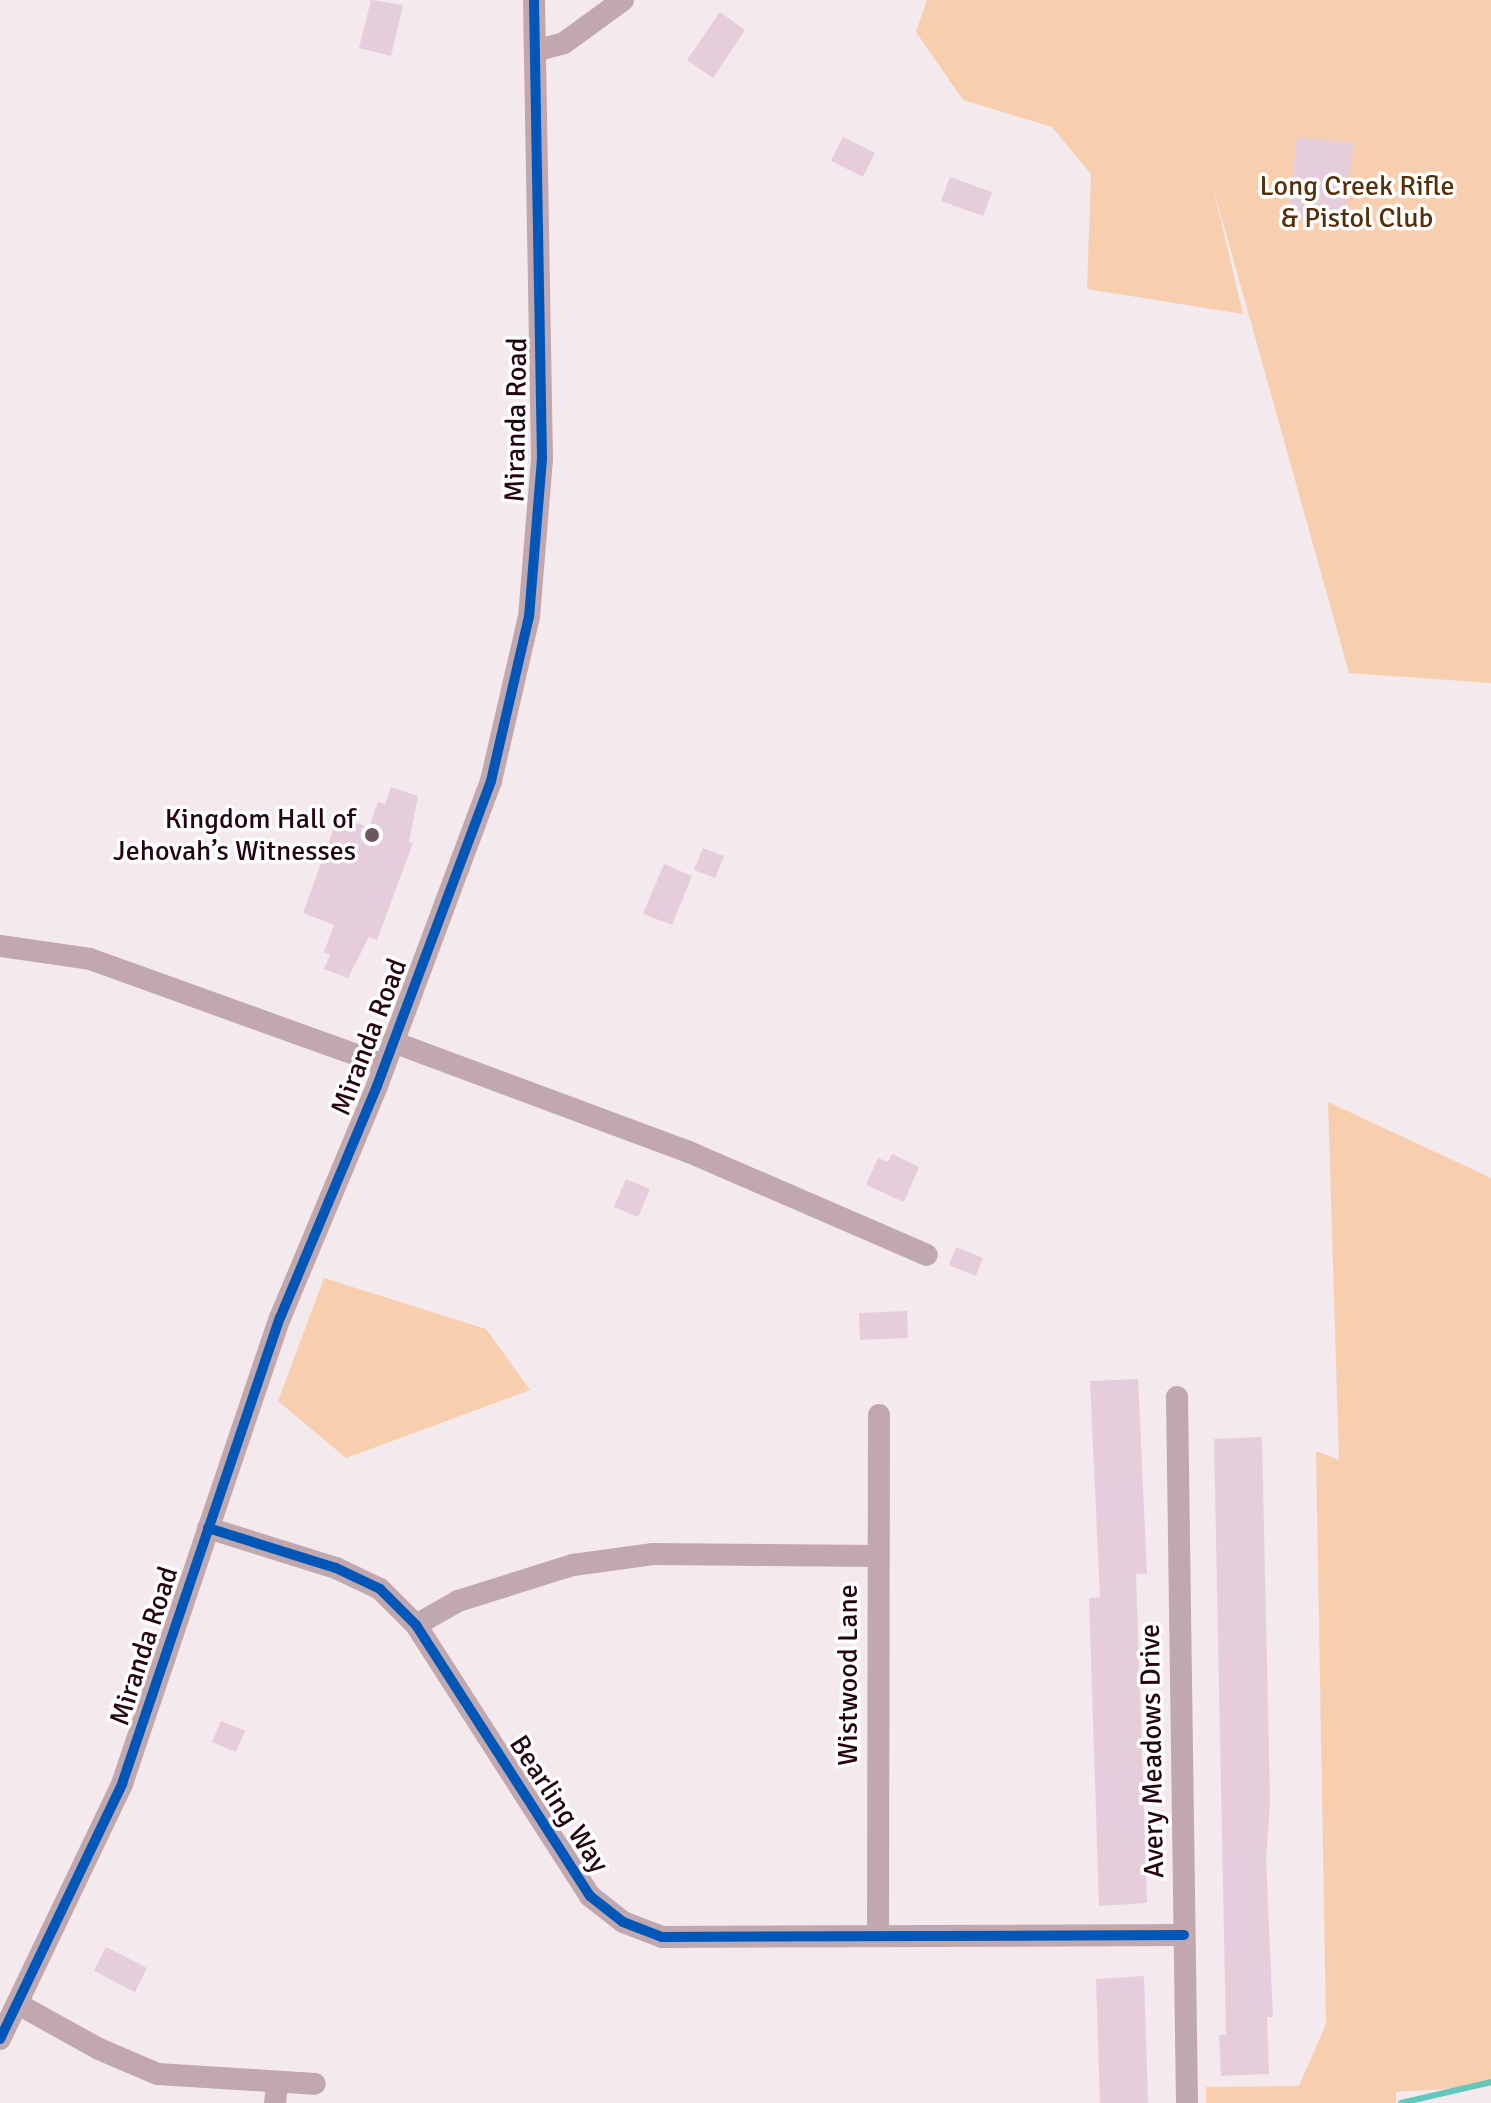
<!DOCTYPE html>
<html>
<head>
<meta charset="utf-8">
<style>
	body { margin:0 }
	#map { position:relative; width:1491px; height:2103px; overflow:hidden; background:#f4e9ec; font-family:Signika,sans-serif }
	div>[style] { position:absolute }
	.green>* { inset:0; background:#f8cfae }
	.stream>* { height:6px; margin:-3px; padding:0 3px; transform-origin:3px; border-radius:3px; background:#64c7bc }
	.building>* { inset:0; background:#e6cddb }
	.minor>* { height:22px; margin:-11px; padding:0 11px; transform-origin:11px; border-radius:11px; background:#c0a8ae }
	.cycleway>* { height:10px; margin:-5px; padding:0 5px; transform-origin:5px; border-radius:5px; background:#0057b8 }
	.dots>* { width:22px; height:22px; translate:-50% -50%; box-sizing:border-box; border:4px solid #fff; border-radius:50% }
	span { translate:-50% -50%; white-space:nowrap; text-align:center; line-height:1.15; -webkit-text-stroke:7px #fff; paint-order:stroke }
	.park-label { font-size:28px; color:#54310a }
	.street-label { font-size:28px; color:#24050f }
	.poi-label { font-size:28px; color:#24050f }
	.right { translate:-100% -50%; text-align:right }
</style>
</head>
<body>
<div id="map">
	<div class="green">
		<div style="clip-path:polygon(927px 0,1491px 0,1491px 683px,1349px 673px,1213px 187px,1243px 314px,1087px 289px,1091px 174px,1052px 127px,963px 100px,916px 32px)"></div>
		<div style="clip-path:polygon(1328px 1102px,1491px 1178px,1491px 2086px,1396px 2092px,1396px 2103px,1206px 2103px,1206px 2087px,1299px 2086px,1326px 2024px,1316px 1451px,1339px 1460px)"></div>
		<div style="clip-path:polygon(324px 1278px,486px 1329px,530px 1390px,346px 1458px,278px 1401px)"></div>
	</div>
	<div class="stream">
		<div style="left:1401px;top:2103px;width:92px;rotate:-13.1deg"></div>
	</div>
	<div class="building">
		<div style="clip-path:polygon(371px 0,403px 5px,391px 56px,359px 48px)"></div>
		<div style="clip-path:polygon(720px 12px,745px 30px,713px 78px,687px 60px)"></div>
		<div style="clip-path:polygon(843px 137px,875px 153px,863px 177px,831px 161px)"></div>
		<div style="clip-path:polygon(1297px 137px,1354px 143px,1344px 222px,1288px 216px)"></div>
		<div style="clip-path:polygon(950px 177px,992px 192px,983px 216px,941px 201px)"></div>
		<div style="clip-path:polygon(391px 787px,418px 796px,409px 842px,413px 843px,377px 940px,369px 937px,348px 978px,324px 969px,330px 955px,324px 952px,334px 925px,303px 913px,338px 817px,369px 827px,378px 802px,385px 804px)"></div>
		<div style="clip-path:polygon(703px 848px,724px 856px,715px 878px,694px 870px)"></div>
		<div style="clip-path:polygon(664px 864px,692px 876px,672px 925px,643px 914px)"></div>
		<div style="clip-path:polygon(892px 1154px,919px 1167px,904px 1202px,866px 1185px,878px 1158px,888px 1162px)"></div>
		<div style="clip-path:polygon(626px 1179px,650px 1189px,638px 1217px,614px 1207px)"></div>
		<div style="clip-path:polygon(956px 1247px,983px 1258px,976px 1276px,949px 1265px)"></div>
		<div style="clip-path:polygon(907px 1311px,908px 1338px,860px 1340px,859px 1313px)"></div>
		<div style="clip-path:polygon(1138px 1379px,1147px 1574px,1136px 1574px,1147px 1903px,1099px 1906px,1089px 1598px,1100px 1597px,1090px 1381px)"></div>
		<div style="clip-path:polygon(1262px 1437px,1270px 1802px,1266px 1860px,1273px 2017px,1267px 2017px,1269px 2074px,1221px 2076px,1219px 2035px,1226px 2035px,1214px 1439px)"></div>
		<div style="clip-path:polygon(221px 1721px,245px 1731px,236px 1752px,212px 1742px)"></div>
		<div style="clip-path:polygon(106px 1947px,147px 1968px,135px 1992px,94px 1971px)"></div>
		<div style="clip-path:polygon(1144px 1976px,1148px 2103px,1100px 2103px,1096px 1979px)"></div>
	</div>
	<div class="minor">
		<div style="left:538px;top:50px;width:27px;rotate:-15deg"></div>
		<div style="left:564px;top:43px;width:73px;rotate:-36.1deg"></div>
		<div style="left:0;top:946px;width:91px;rotate:8.2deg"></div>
		<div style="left:90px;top:959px;width:313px;rotate:19.8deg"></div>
		<div style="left:393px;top:1042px;width:316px;rotate:20.4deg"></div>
		<div style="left:689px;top:1152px;width:259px;rotate:23.4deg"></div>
		<div style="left:1177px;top:1397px;width:706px;rotate:89.19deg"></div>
		<div style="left:208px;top:1528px;width:134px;rotate:17.4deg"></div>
		<div style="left:336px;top:1568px;width:49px;rotate:25.5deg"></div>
		<div style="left:380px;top:1589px;width:51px;rotate:45deg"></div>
		<div style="left:416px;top:1625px;width:322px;rotate:57.3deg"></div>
		<div style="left:590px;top:1896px;width:42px;rotate:38.2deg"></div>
		<div style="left:623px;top:1922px;width:42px;rotate:21deg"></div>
		<div style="left:662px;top:1937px;width:522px;rotate:-0.22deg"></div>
		<div style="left:416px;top:1625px;width:48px;rotate:-29.7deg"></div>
		<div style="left:458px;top:1601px;width:121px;rotate:-17.4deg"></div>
		<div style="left:573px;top:1565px;width:81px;rotate:-7.8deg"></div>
		<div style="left:653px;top:1554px;width:225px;rotate:0.5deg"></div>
		<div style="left:878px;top:1936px;width:521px;rotate:-89.89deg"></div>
		<div style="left:18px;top:2004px;width:93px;rotate:29.1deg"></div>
		<div style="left:99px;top:2049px;width:64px;rotate:23deg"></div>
		<div style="left:158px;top:2074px;width:157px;rotate:3.6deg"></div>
		<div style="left:0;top:2039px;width:283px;rotate:-64.4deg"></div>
		<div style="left:122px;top:1784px;width:492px;rotate:-71.3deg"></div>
		<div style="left:280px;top:1318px;width:251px;rotate:-67.3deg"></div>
		<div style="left:377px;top:1086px;width:326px;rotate:-69.5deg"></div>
		<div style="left:491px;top:781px;width:168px;rotate:-77deg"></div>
		<div style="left:529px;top:617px;width:159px;rotate:-85.3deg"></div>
		<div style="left:542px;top:459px;width:459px;rotate:-91deg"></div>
		<div style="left:275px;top:2103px;width:20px;rotate:-84deg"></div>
	</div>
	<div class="cycleway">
		<div style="left:208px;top:1528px;width:134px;rotate:17.4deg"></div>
		<div style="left:336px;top:1568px;width:49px;rotate:25.5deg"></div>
		<div style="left:380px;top:1589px;width:51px;rotate:45deg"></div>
		<div style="left:416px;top:1625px;width:322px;rotate:57.3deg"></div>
		<div style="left:590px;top:1896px;width:42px;rotate:38.2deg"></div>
		<div style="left:623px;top:1922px;width:42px;rotate:21deg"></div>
		<div style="left:662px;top:1937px;width:522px;rotate:-0.22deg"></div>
		<div style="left:0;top:2039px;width:283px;rotate:-64.4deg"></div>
		<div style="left:122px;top:1784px;width:492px;rotate:-71.3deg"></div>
		<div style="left:280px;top:1318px;width:251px;rotate:-67.3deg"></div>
		<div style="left:377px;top:1086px;width:326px;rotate:-69.5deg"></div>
		<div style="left:491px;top:781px;width:168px;rotate:-77deg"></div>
		<div style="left:529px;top:617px;width:159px;rotate:-85.3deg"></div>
		<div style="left:542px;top:459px;width:459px;rotate:-91deg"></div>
	</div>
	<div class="dots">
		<div style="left:372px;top:835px;background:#6d555c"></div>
	</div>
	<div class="park-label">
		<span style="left:1357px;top:202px">Long Creek Rifle<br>&amp; Pistol Club</span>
	</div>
	<div class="street-label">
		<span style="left:516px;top:420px;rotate:-89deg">Miranda Road</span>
		<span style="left:369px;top:1037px;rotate:-69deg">Miranda Road</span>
		<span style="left:144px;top:1646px;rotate:-72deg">Miranda Road</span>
		<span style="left:848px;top:1675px;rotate:-90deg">Wistwood Lane</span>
		<span style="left:1152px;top:1751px;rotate:-91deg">Avery Meadows Drive</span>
		<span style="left:559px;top:1804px;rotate:57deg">Bearling Way</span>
	</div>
	<div class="poi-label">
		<span class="right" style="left:356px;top:835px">Kingdom Hall of<br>Jehovah’s Witnesses</span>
	</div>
</div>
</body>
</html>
